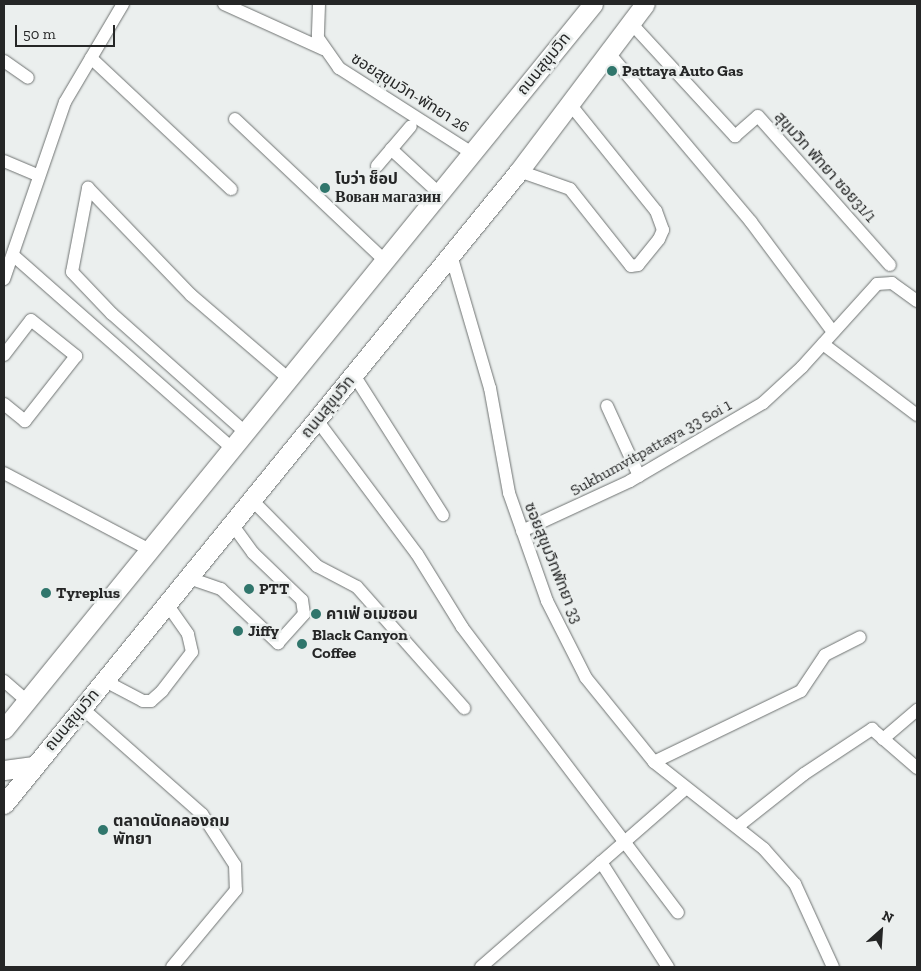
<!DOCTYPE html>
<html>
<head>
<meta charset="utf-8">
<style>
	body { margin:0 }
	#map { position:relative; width:921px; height:971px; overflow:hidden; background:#ebefee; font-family:"Zilla Slab","Noto Sans Thai",serif }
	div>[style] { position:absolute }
	.roads { filter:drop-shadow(0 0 1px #6e7271) drop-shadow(0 0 1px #6e7271) }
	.minor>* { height:12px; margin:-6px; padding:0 6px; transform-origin:6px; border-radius:6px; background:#fff }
	.highway>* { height:19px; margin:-9.5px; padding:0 9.5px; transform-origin:9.5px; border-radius:9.5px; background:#fff }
	.dots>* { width:14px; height:14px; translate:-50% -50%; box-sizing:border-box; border:2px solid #ebefee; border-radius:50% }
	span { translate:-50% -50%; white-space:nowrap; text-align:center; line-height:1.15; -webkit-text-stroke:5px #ebefee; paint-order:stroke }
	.street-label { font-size:16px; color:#252626 }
	.poi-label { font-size:16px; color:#252626; font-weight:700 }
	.left { translate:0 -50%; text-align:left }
	.frame { position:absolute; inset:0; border:5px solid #252626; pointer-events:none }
	.north { position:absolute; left:856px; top:906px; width:50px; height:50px; -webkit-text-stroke:4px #ebefee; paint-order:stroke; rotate:26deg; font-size:14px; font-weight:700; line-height:20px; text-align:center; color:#252626 }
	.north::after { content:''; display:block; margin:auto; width:18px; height:22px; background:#252626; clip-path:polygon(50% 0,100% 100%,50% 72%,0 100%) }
	.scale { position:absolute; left:15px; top:25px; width:100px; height:22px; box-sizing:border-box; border:2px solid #252626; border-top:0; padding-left:6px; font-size:15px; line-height:18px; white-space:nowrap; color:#252626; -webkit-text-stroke:4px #ebefee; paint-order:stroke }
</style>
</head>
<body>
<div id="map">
	<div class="roads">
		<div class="minor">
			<div style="left:224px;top:4px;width:109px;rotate:24.4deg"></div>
			<div style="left:319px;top:4px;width:34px;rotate:92deg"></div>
			<div style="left:318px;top:38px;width:37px;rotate:55deg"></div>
			<div style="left:339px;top:68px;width:158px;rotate:32.6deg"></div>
			<div style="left:631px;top:23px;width:154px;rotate:47.4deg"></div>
			<div style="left:735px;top:136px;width:30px;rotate:-41deg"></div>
			<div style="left:758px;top:116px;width:199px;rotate:48.5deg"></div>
			<div style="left:608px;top:52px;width:222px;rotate:49.9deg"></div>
			<div style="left:751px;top:222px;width:137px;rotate:53.3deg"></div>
			<div style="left:91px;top:58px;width:192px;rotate:43.1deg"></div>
			<div style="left:4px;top:61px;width:29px;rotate:35deg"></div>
			<div style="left:235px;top:119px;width:207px;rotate:43.4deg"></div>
			<div style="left:391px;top:149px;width:67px;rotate:42.6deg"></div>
			<div style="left:4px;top:161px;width:38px;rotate:23deg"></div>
			<div style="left:377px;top:166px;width:52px;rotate:-49.6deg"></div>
			<div style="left:519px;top:171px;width:54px;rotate:19.4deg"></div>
			<div style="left:570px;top:189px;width:98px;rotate:51.6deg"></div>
			<div style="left:631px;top:266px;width:7px;rotate:-8deg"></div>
			<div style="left:638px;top:265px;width:33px;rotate:-51deg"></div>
			<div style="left:659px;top:239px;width:10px;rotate:-66deg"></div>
			<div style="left:663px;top:230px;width:20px;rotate:-110deg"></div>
			<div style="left:656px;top:211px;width:137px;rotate:-128.8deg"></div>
			<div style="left:451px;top:255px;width:139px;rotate:73.7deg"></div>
			<div style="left:490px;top:388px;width:107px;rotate:79.7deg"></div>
			<div style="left:509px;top:493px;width:114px;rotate:70.6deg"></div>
			<div style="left:547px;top:601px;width:86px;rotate:63.1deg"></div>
			<div style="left:586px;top:678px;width:108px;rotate:51deg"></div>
			<div style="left:654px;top:762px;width:140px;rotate:38.3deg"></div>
			<div style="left:764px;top:849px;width:47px;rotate:48.5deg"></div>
			<div style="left:795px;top:884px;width:91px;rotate:65.4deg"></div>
			<div style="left:14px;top:256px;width:290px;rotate:41.4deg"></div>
			<div style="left:4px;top:279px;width:187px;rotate:-71deg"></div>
			<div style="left:65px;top:102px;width:114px;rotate:-59.4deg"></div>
			<div style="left:823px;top:344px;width:118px;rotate:37.1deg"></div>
			<div style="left:4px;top:355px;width:44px;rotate:-52.4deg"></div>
			<div style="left:31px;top:320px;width:58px;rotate:38.7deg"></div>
			<div style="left:76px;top:356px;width:83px;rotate:128.1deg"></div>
			<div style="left:25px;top:421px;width:27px;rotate:-141deg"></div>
			<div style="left:354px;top:375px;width:166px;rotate:57.6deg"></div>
			<div style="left:607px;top:406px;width:77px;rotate:65.4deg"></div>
			<div style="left:317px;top:420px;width:167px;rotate:53.3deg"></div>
			<div style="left:417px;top:554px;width:86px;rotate:58.3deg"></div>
			<div style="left:462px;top:627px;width:358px;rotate:52.9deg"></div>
			<div style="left:245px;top:432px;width:178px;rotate:-138.4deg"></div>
			<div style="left:112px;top:314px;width:58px;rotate:-133.6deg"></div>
			<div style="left:72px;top:272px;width:86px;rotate:-79.2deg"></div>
			<div style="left:88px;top:188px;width:149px;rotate:46.1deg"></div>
			<div style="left:191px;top:295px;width:128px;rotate:40.6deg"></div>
			<div style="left:4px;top:473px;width:167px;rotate:27.8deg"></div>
			<div style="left:252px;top:500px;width:93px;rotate:45.4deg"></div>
			<div style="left:317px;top:566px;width:45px;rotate:27.7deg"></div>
			<div style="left:357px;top:587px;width:162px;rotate:48.5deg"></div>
			<div style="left:522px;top:531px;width:119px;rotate:-24.8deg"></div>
			<div style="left:630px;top:481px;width:154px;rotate:-30.4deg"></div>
			<div style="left:763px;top:403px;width:53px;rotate:-42.7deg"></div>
			<div style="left:802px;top:367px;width:112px;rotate:-47.9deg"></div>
			<div style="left:877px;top:284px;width:15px;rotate:-4deg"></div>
			<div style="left:892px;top:283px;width:31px;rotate:36deg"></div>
			<div style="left:189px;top:578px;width:34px;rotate:19deg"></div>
			<div style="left:221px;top:589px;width:79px;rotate:43.5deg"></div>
			<div style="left:278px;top:643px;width:39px;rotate:-48deg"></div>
			<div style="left:304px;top:614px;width:14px;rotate:-98deg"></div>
			<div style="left:302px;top:600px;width:68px;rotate:-136.2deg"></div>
			<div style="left:253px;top:553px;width:34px;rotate:-126deg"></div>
			<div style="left:4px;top:681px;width:32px;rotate:41deg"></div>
			<div style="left:105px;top:681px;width:43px;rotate:27.8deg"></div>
			<div style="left:143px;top:701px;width:8px"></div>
			<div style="left:151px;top:701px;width:15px;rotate:-42deg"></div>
			<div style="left:162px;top:691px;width:49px;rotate:-52.4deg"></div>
			<div style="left:192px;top:652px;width:18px;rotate:-103deg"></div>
			<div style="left:188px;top:634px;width:35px;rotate:-125deg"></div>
			<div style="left:82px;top:708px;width:160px;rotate:41.5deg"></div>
			<div style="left:202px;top:814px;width:61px;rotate:57.1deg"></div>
			<div style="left:235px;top:865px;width:25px;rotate:88deg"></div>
			<div style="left:236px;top:890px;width:100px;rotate:129.7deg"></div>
			<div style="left:883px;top:739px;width:45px;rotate:-40.5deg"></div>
			<div style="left:654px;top:762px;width:163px;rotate:-25.8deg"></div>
			<div style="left:801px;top:691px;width:43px;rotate:-56.3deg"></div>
			<div style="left:825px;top:655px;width:39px;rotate:-27deg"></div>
			<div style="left:737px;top:827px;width:85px;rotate:-38.3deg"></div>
			<div style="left:804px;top:774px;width:82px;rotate:-33.5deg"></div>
			<div style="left:872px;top:729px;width:60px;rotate:40.9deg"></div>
			<div style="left:601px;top:862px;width:125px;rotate:57.5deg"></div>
			<div style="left:481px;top:967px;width:269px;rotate:-41.1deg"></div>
		</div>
		<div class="highway">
			<div style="left:4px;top:729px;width:934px;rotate:-50.91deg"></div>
			<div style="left:4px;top:770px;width:30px;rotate:-8deg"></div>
			<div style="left:4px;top:804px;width:816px;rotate:-50.87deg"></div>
			<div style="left:519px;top:171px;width:209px;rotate:-53deg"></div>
		</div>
	</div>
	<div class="dots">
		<div style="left:612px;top:71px;background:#30766c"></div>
		<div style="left:325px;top:188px;background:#30766c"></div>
		<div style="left:249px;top:589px;background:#30766c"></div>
		<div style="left:46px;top:593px;background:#30766c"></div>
		<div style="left:316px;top:614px;background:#30766c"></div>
		<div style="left:238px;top:631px;background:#30766c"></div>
		<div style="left:302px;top:644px;background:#30766c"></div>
		<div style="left:103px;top:830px;background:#30766c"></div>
	</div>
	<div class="street-label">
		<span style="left:544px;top:64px;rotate:-51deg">ถนนสุขุมวิท</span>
		<span style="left:410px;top:93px;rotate:32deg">ซอยสุขุมวิท-พัทยา 26</span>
		<span style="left:825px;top:167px;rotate:48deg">สุขุมวิท พัทยา ซอย31/1</span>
		<span style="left:328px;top:407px;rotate:-51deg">ถนนสุขุมวิท</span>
		<span style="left:651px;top:448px;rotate:-29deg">Sukhumvitpattaya 33 Soi 1</span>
		<span style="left:553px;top:563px;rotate:68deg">ซอยสุขุมวิทพัทยา 33</span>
		<span style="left:72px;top:720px;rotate:-50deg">ถนนสุขุมวิท</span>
	</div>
	<div class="poi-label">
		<span class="left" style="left:622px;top:71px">Pattaya Auto Gas</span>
		<span class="left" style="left:335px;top:188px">โบว่า ช็อป<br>Вован магазин</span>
		<span class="left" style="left:259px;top:589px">PTT</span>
		<span class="left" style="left:56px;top:593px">Tyreplus</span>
		<span class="left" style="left:326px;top:614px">คาเฟ่ อเมซอน</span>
		<span class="left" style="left:248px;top:631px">Jiffy</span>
		<span class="left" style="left:312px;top:644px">Black Canyon<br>Coffee</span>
		<span class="left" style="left:113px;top:830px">ตลาดนัดคลองถม<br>พัทยา</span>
	</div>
	<div class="frame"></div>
	<div class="north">N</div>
	<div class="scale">50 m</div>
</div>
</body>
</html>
